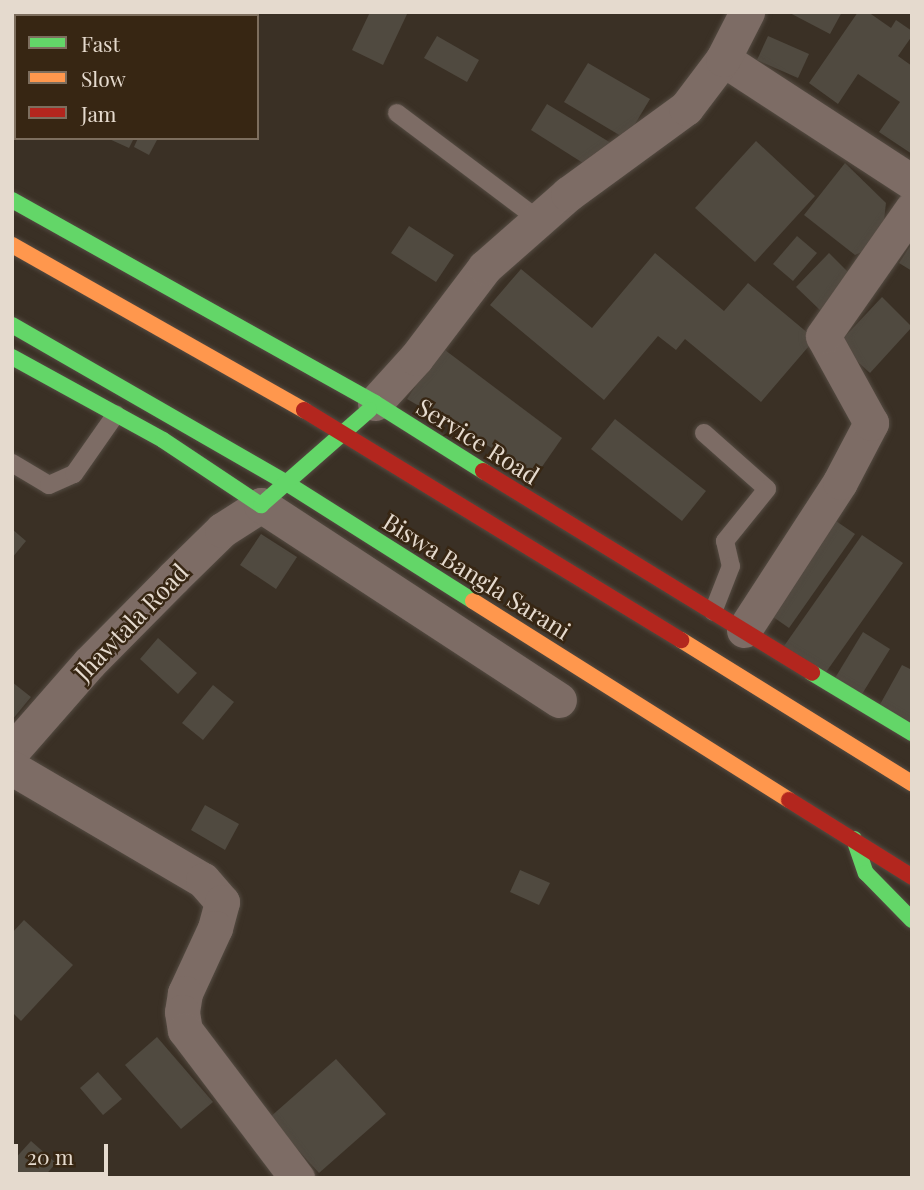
<!DOCTYPE html>
<html>
<head>
<meta charset="utf-8">
<style>
	body { margin:0 }
	#map { position:relative; width:924px; height:1190px; overflow:hidden; background:#3a3025; font-family:"Playfair Display",serif }
	div>[style] { position:absolute }
	.building>* { inset:0; background:#504a40 }
	.roads { filter:drop-shadow(0 0 2px #544b42) drop-shadow(0 0 2px #544b42) }
	.lane>* { height:18px; margin:-9px; padding:0 9px; transform-origin:9px; border-radius:9px; background:#7d6c65 }
	.street>* { height:35px; margin:-17.5px; padding:0 17.5px; transform-origin:17.5px; border-radius:17.5px; background:#7d6c65 }
	.fast>* { height:16px; margin:-8px; padding:0 8px; transform-origin:8px; border-radius:8px; background:#63d668 }
	.slow>* { height:16px; margin:-8px; padding:0 8px; transform-origin:8px; border-radius:8px; background:#ff974d }
	.jam>* { height:16px; margin:-8px; padding:0 8px; transform-origin:8px; border-radius:8px; background:#b3261e }
	span { translate:-50% -50%; white-space:nowrap; text-align:center; line-height:1.15; -webkit-text-stroke:5px #372613; paint-order:stroke }
	.street-label { font-size:24px; color:#e5dace }
	.frame { position:absolute; inset:0; border:14px solid #e5dace; pointer-events:none }
	.legend { position:absolute; left:14px; top:14px; width:245px; height:126px; box-sizing:border-box; background:#372613; border:2px solid #7d6e5e; margin:0; padding:9px 12px; list-style:none; font-size:21px; color:#e5dace }
	.legend li { display:flex; align-items:center; gap:14px; height:35px }
	.legend b { width:35px; border:2px solid #7d6e5e }
	.scale { position:absolute; left:14px; top:1144px; width:94px; height:32px; box-sizing:border-box; border:4px solid #e5dace; border-top:0; padding-left:9px; font-size:21px; line-height:24px; white-space:nowrap; color:#e5dace; -webkit-text-stroke:5px #372613; paint-order:stroke }
</style>
</head>
<body>
<div id="map">
	<div class="building">
		<div style="clip-path:polygon(12px 12px,28px 12px,33px 16px,16px 16px,16px 89px,12px 86px)"></div>
		<div style="clip-path:polygon(370px 12px,408px 12px,383px 65px,352px 50px)"></div>
		<div style="clip-path:polygon(788px 12px,842px 12px,830px 34px)"></div>
		<div style="clip-path:polygon(858px 12px,868px 12px,891px 28px,896px 20px,912px 31px,912px 36px,898px 56px,912px 66px,912px 154px,879px 132px,900px 102px,858px 74px,838px 104px,809px 83px)"></div>
		<div style="clip-path:polygon(437px 36px,479px 60px,467px 82px,424px 58px)"></div>
		<div style="clip-path:polygon(768px 36px,809px 54px,798px 78px,757px 60px)"></div>
		<div style="clip-path:polygon(588px 63px,650px 99px,626px 139px,564px 102px)"></div>
		<div style="clip-path:polygon(547px 104px,611px 143px,594px 170px,531px 130px)"></div>
		<div style="clip-path:polygon(107px 138px,134px 138px,129px 148px)"></div>
		<div style="clip-path:polygon(138px 138px,158px 138px,149px 155px,134px 147px)"></div>
		<div style="clip-path:polygon(756px 141px,815px 196px,755px 262px,695px 208px)"></div>
		<div style="clip-path:polygon(845px 163px,886px 203px,884px 220px,866px 250px,855px 255px,804px 215px)"></div>
		<div style="clip-path:polygon(409px 226px,454px 255px,436px 282px,391px 253px)"></div>
		<div style="clip-path:polygon(797px 236px,817px 253px,793px 281px,773px 264px)"></div>
		<div style="clip-path:polygon(912px 243px,912px 271px,899px 263px)"></div>
		<div style="clip-path:polygon(655px 253px,724px 311px,748px 283px,815px 339px,761px 402px,685px 339px,676px 350px,658px 336px,604px 400px,490px 305px,521px 269px,592px 328px)"></div>
		<div style="clip-path:polygon(829px 253px,853px 277px,821px 311px,796px 287px)"></div>
		<div style="clip-path:polygon(882px 297px,912px 327px,870px 373px,838px 344px)"></div>
		<div style="clip-path:polygon(441px 347px,562px 438px,537px 474px,407px 399px)"></div>
		<div style="clip-path:polygon(615px 419px,706px 491px,682px 521px,591px 449px)"></div>
		<div style="clip-path:polygon(833px 519px,855px 534px,789px 628px,766px 612px)"></div>
		<div style="clip-path:polygon(12px 529px,26px 541px,12px 558px)"></div>
		<div style="clip-path:polygon(261px 534px,297px 557px,276px 589px,240px 565px)"></div>
		<div style="clip-path:polygon(862px 535px,903px 563px,824px 675px,784px 646px)"></div>
		<div style="clip-path:polygon(863px 632px,890px 649px,862px 694px,835px 678px)"></div>
		<div style="clip-path:polygon(158px 638px,197px 673px,178px 694px,140px 659px)"></div>
		<div style="clip-path:polygon(902px 665px,912px 670px,912px 726px,878px 708px)"></div>
		<div style="clip-path:polygon(12px 682px,31px 697px,12px 720px)"></div>
		<div style="clip-path:polygon(213px 685px,234px 702px,203px 740px,182px 723px)"></div>
		<div style="clip-path:polygon(205px 805px,239px 824px,225px 850px,191px 830px)"></div>
		<div style="clip-path:polygon(520px 870px,550px 883px,539px 905px,510px 892px)"></div>
		<div style="clip-path:polygon(24px 920px,73px 965px,21px 1021px,12px 1012px,12px 933px)"></div>
		<div style="clip-path:polygon(157px 1037px,213px 1102px,181px 1129px,125px 1065px)"></div>
		<div style="clip-path:polygon(336px 1059px,386px 1114px,319px 1173px,269px 1118px)"></div>
		<div style="clip-path:polygon(98px 1072px,122px 1099px,103px 1115px,80px 1088px)"></div>
		<div style="clip-path:polygon(31px 1141px,56px 1163px,43px 1178px,12px 1178px,12px 1162px)"></div>
	</div>
	<div class="roads">
		<div class="lane">
			<div style="left:397px;top:113px;width:178px;rotate:37deg"></div>
			<div style="left:704px;top:433px;width:84px;rotate:41.6deg"></div>
			<div style="left:767px;top:489px;width:67px;rotate:128.9deg"></div>
			<div style="left:725px;top:541px;width:26px;rotate:77deg"></div>
			<div style="left:731px;top:566px;width:49px;rotate:111.4deg"></div>
			<div style="left:12px;top:463px;width:43px;rotate:30.7deg"></div>
			<div style="left:49px;top:485px;width:27px;rotate:-24deg"></div>
			<div style="left:74px;top:474px;width:73px;rotate:-55deg"></div>
		</div>
		<div class="street">
			<div style="left:723px;top:59px;width:225px;rotate:33.1deg"></div>
			<div style="left:375px;top:403px;width:61px;rotate:-47.7deg"></div>
			<div style="left:416px;top:358px;width:114px;rotate:-52.8deg"></div>
			<div style="left:485px;top:267px;width:111px;rotate:-41.3deg"></div>
			<div style="left:568px;top:194px;width:146px;rotate:-36.1deg"></div>
			<div style="left:686px;top:108px;width:61px;rotate:-52.9deg"></div>
			<div style="left:723px;top:59px;width:53px;rotate:-62.9deg"></div>
			<div style="left:744px;top:630px;width:176px;rotate:-57deg"></div>
			<div style="left:840px;top:482px;width:67px;rotate:-62.3deg"></div>
			<div style="left:871px;top:423px;width:99px;rotate:-118.9deg"></div>
			<div style="left:823px;top:336px;width:155px;rotate:-55deg"></div>
			<div style="left:12px;top:751px;width:117px;rotate:-48.8deg"></div>
			<div style="left:89px;top:663px;width:120px;rotate:-45.3deg"></div>
			<div style="left:173px;top:578px;width:69px;rotate:-44.4deg"></div>
			<div style="left:222px;top:530px;width:46px;rotate:-32.7deg"></div>
			<div style="left:261px;top:505px;width:356px;rotate:33.2deg"></div>
			<div style="left:12px;top:768px;width:221px;rotate:30.4deg"></div>
			<div style="left:203px;top:880px;width:29px;rotate:49deg"></div>
			<div style="left:222px;top:902px;width:27px;rotate:105deg"></div>
			<div style="left:215px;top:928px;width:72px;rotate:114.8deg"></div>
			<div style="left:185px;top:993px;width:19px;rotate:99deg"></div>
			<div style="left:182px;top:1012px;width:18px;rotate:81deg"></div>
			<div style="left:185px;top:1030px;width:186px;rotate:52.9deg"></div>
		</div>
		<div class="fast">
			<div style="left:12px;top:200px;width:416px;rotate:29.2deg"></div>
			<div style="left:375px;top:403px;width:128px;rotate:32.2deg"></div>
			<div style="left:12px;top:325px;width:319px;rotate:29.9deg"></div>
			<div style="left:288px;top:484px;width:219px;rotate:32.3deg"></div>
			<div style="left:12px;top:357px;width:172px;rotate:28.8deg"></div>
			<div style="left:163px;top:440px;width:118px;rotate:33.6deg"></div>
			<div style="left:261px;top:505px;width:144px;rotate:-41.3deg"></div>
			<div style="left:812px;top:673px;width:117px;rotate:31deg"></div>
			<div style="left:854px;top:839px;width:36px;rotate:71deg"></div>
			<div style="left:866px;top:873px;width:66px;rotate:45.6deg"></div>
		</div>
		<div class="slow">
			<div style="left:12px;top:245px;width:335px;rotate:29.5deg"></div>
			<div style="left:473px;top:601px;width:373px;rotate:32.2deg"></div>
			<div style="left:681px;top:640px;width:272px;rotate:31.8deg"></div>
		</div>
		<div class="jam">
			<div style="left:304px;top:410px;width:442px;rotate:31.4deg"></div>
			<div style="left:483px;top:471px;width:386px;rotate:31.5deg"></div>
			<div style="left:789px;top:800px;width:145px;rotate:32deg"></div>
		</div>
	</div>
	<div class="street-label">
		<span style="left:478px;top:441px;rotate:32deg">Service Road</span>
		<span style="left:477px;top:576px;rotate:32deg">Biswa Bangla Sarani</span>
		<span style="left:131px;top:622px;rotate:-46deg">Jhawtala Road</span>
	</div>
	<div class="frame"></div>
	<ul class="legend">
	<li><b style="height:9px;background:#63d668"></b>Fast</li>
	<li><b style="height:9px;background:#ff974d"></b>Slow</li>
	<li><b style="height:9px;background:#b3261e"></b>Jam</li>
	</ul>
	<div class="scale">20 m</div>
</div>
</body>
</html>
